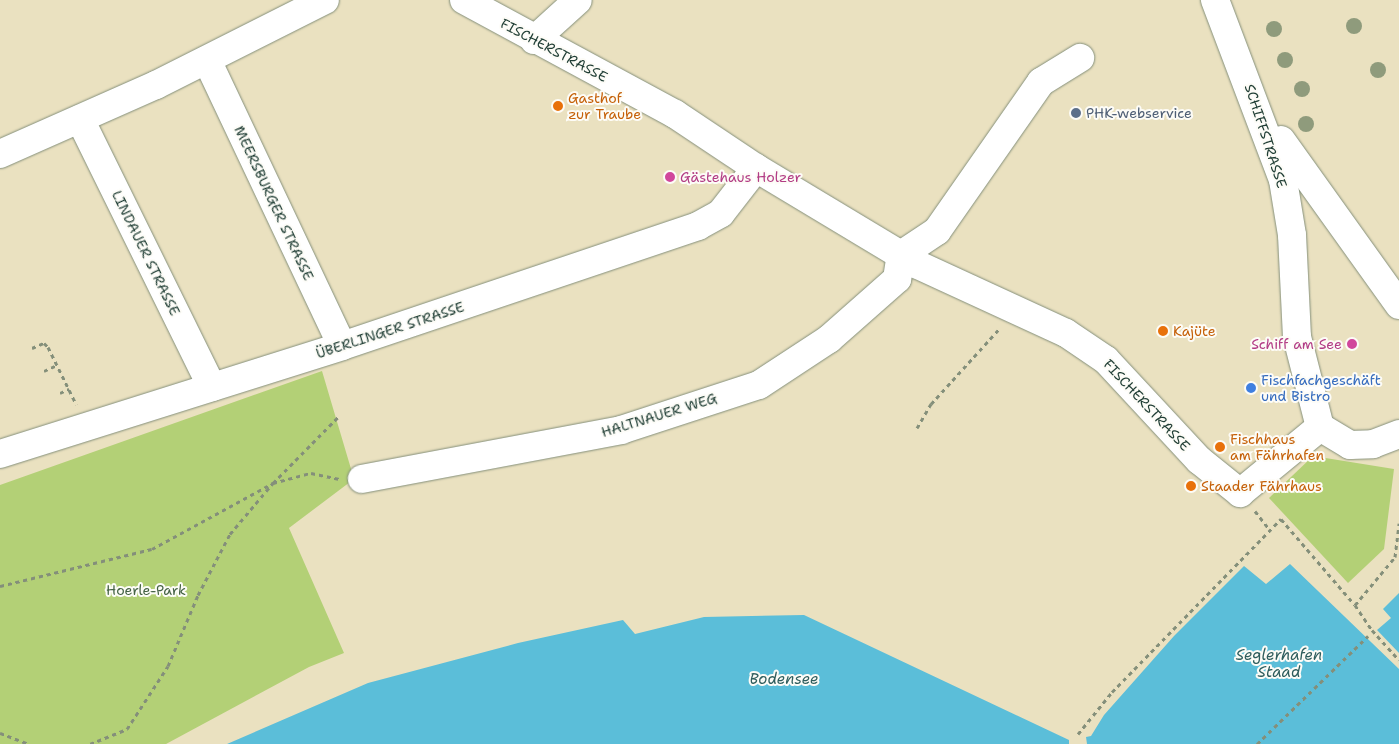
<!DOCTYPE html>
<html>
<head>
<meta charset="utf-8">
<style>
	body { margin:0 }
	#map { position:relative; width:1399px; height:744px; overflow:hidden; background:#eae1c0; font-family:"Shantell Sans",sans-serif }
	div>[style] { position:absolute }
	.green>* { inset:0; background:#b3d076 }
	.water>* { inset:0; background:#5bbed9 }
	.path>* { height:3px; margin-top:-1.5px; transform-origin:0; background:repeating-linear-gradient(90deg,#848f7a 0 4px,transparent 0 8px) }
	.roads { filter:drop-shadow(0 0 1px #848f7a) drop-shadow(0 0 1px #848f7a) }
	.minor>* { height:28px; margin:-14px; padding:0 14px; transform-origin:14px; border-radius:14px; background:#fff }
	.trees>* { width:16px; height:16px; margin:-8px; border-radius:50%; background:#8f9b7c }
	.dots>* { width:14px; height:14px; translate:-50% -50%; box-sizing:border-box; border:2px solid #fdfcf7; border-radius:50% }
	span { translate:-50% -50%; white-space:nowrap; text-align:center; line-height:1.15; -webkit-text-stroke:4px #fdfcf7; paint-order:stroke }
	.street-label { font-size:14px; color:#1f3d34 }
	.food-label { font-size:14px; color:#c56008 }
	.left { translate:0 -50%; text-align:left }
	.service-label { font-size:14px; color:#4e5e75 }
	.hotel-label { font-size:14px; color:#b23c85 }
	.right { translate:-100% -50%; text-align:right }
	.shop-label { font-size:14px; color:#366cbe }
	.park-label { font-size:14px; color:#446244 }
	.water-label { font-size:15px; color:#2e5d5d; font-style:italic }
</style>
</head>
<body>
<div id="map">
	<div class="green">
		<div style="clip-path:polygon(322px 371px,354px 479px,289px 528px,344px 653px,309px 667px,166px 744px,0 744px,0 485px)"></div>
		<div style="clip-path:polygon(1313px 456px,1394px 469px,1384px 549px,1348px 583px,1269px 498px)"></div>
	</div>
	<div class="water">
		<div style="clip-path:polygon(1290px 564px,1399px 669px,1399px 744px,1087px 744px,1086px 737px,1091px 736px,1104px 715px,1174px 636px,1244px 566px,1266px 584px)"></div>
		<div style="clip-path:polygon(1399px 593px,1399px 653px,1377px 630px,1391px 618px,1383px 609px)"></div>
		<div style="clip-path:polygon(804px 615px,1069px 740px,1069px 744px,227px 744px,368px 683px,518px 643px,623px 620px,635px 634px,704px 617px)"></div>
	</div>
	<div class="path">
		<div style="left:32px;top:348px;width:13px;rotate:-23deg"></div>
		<div style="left:44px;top:343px;width:6px;rotate:45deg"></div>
		<div style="left:48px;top:347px;width:64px;rotate:63.8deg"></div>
		<div style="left:44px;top:371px;width:14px;rotate:-25deg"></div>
		<div style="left:60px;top:393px;width:10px;rotate:-24deg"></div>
		<div style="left:917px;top:428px;width:28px;rotate:-60deg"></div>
		<div style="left:931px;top:404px;width:101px;rotate:-47.8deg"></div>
		<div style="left:1255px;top:511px;width:24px;rotate:52deg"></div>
		<div style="left:0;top:586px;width:156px;rotate:-13.7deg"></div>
		<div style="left:152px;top:549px;width:138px;rotate:-28.6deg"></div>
		<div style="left:273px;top:483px;width:39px;rotate:-15deg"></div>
		<div style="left:311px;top:473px;width:29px;rotate:12deg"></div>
		<div style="left:1355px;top:605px;width:30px;rotate:56deg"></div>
		<div style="left:1372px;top:630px;width:40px;rotate:48deg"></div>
		<div style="left:0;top:733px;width:30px;rotate:21deg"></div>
		<div style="left:1078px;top:734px;width:54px;rotate:-51deg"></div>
		<div style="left:1112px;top:692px;width:242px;rotate:-45.7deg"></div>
		<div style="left:1281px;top:519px;width:113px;rotate:49.3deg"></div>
		<div style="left:1355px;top:605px;width:62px;rotate:-50.2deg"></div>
		<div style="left:1395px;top:557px;width:34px;rotate:-83deg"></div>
		<div style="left:90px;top:744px;width:40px;rotate:-22deg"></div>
		<div style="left:127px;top:729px;width:75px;rotate:-56.9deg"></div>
		<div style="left:168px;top:666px;width:77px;rotate:-67.1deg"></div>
		<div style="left:198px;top:595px;width:69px;rotate:-62.3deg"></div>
		<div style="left:230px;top:534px;width:67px;rotate:-49.9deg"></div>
		<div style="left:273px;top:483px;width:95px;rotate:-45.4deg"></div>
		<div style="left:1257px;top:744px;width:155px;rotate:-44.2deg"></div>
	</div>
	<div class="roads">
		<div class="minor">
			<div style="left:464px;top:0;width:240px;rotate:28.4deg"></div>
			<div style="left:675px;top:114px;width:97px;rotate:33.7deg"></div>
			<div style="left:756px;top:168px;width:187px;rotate:31deg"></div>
			<div style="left:916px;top:264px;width:165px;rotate:24.7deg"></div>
			<div style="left:1066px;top:333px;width:48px;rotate:34deg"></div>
			<div style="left:1106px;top:360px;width:137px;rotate:47.1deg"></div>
			<div style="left:1199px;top:460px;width:53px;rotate:38.8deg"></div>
			<div style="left:1240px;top:493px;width:104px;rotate:-39.5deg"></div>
			<div style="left:1215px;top:0;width:192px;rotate:69.3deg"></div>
			<div style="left:1283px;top:180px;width:56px;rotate:80.7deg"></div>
			<div style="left:1292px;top:235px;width:102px;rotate:87.2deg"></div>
			<div style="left:1297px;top:337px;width:93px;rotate:75.7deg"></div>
			<div style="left:1320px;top:427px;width:35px;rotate:31deg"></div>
			<div style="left:1350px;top:445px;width:23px;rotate:-2deg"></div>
			<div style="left:1373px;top:444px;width:28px;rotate:-21deg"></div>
			<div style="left:534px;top:40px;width:59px;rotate:-42.3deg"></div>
			<div style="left:207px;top:60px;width:316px;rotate:64.7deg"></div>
			<div style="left:80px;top:119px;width:299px;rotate:63.8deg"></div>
			<div style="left:1281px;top:140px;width:203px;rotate:54.4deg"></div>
			<div style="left:0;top:154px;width:171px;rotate:-23.9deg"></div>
			<div style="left:156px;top:85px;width:189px;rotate:-26.7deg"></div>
			<div style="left:901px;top:255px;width:43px;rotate:-33.7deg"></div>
			<div style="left:937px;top:231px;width:182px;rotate:-55.1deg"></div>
			<div style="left:1041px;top:82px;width:46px;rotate:-31.6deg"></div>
			<div style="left:0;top:454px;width:359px;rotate:-17.5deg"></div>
			<div style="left:342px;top:346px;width:376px;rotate:-18.6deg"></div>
			<div style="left:698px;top:226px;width:26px;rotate:-29deg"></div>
			<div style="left:721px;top:213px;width:57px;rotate:-52.1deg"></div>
			<div style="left:362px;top:479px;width:264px;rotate:-10.7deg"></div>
			<div style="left:621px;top:430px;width:145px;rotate:-18.1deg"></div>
			<div style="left:759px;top:385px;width:84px;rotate:-33.3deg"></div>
			<div style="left:829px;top:339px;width:91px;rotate:-41.4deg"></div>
			<div style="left:897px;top:279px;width:24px;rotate:-81deg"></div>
		</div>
	</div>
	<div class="trees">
		<div style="left:1354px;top:26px"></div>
		<div style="left:1274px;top:29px"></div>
		<div style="left:1285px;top:60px"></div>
		<div style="left:1378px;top:70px"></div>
		<div style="left:1302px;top:89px"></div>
		<div style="left:1306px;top:124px"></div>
	</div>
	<div class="dots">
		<div style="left:558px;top:106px;background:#e8710a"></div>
		<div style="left:1076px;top:113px;background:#5c6f8a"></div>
		<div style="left:670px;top:177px;background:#d1479c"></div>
		<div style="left:1163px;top:331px;background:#e8710a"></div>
		<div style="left:1352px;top:344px;background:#d1479c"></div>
		<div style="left:1251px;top:388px;background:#3f7fe0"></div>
		<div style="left:1220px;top:447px;background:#e8710a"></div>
		<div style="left:1191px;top:486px;background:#e8710a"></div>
	</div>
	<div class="street-label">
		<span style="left:554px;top:50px;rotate:28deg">FISCHERSTRASSE</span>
		<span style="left:1266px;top:136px;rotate:72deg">SCHIFFSTRASSE</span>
		<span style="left:274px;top:203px;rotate:65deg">MEERSBURGER STRASSE</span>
		<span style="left:146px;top:253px;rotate:64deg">LINDAUER STRASSE</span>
		<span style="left:390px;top:330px;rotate:-18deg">ÜBERLINGER STRASSE</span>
		<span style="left:1147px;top:405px;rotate:47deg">FISCHERSTRASSE</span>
		<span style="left:659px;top:415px;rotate:-17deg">HALTNAUER WEG</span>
	</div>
	<div class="food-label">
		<span class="left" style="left:568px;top:106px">Gasthof<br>zur Traube</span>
		<span class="left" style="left:1173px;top:331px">Kajüte</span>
		<span class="left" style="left:1230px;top:447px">Fischhaus<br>am Fährhafen</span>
		<span class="left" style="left:1201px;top:486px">Staader Fährhaus</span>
	</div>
	<div class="service-label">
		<span class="left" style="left:1086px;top:113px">PHK-webservice</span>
	</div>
	<div class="hotel-label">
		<span class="left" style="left:680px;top:177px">Gästehaus Holzer</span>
		<span class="right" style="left:1342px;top:344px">Schiff am See</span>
	</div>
	<div class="shop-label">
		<span class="left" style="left:1261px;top:388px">Fischfachgeschäft<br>und Bistro</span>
	</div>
	<div class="park-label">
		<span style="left:146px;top:590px">Hoerle-Park</span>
	</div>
	<div class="water-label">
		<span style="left:1279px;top:664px">Seglerhafen<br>Staad</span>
		<span style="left:784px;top:680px">Bodensee</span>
	</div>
</div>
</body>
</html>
